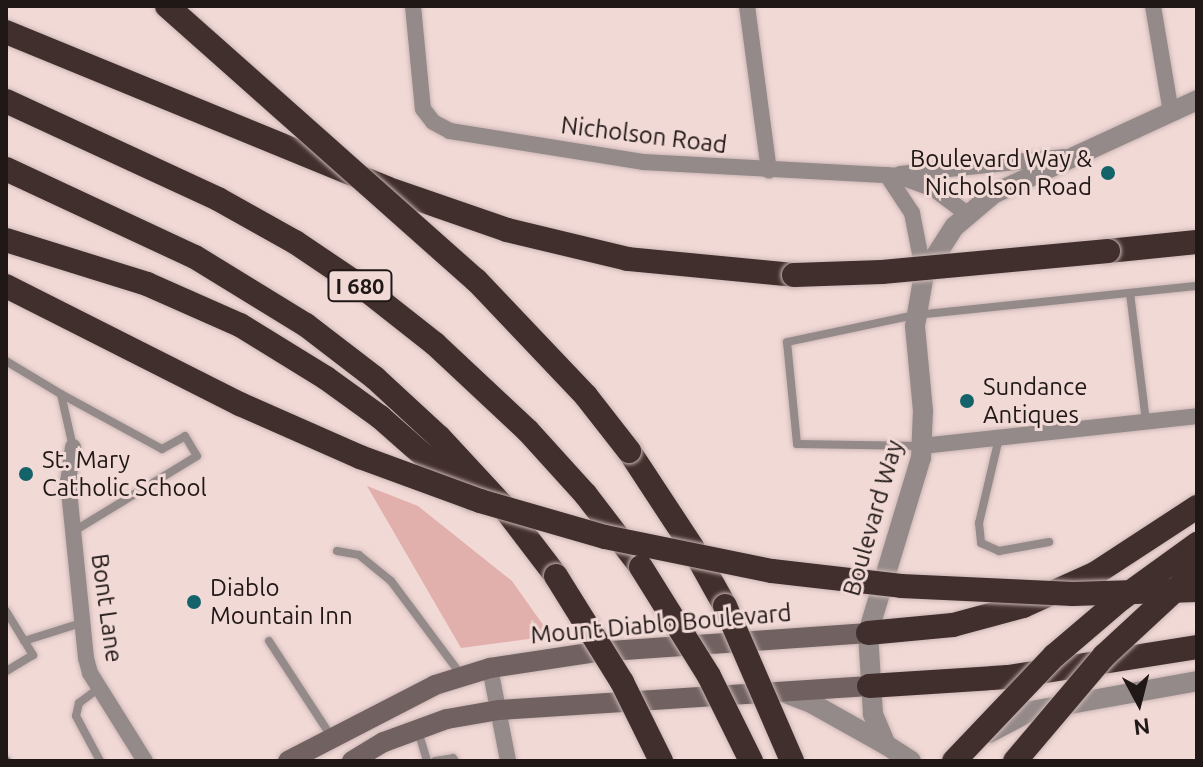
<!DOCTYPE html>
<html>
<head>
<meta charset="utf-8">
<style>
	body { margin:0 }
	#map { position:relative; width:1203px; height:767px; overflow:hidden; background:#f1d9d6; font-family:Ubuntu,sans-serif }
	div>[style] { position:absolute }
	.green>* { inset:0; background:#e2b0ac }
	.roads { filter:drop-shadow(0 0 2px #cbb6b4) drop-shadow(0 0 2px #cbb6b4) }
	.service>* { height:8px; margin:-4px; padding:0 4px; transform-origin:4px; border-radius:4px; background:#948a89 }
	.minor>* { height:16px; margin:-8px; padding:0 8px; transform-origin:8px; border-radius:8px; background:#948a89 }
	.tertiary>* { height:20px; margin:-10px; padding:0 10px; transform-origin:10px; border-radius:10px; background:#948a89 }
	.secondary>* { height:20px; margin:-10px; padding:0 10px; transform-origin:10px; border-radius:10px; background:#716261 }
	.motorway>* { height:24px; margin:-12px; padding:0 12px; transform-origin:12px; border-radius:12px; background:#412f2d }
	.bridges { filter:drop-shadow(0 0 2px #cbb6b4) drop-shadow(0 0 2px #cbb6b4) }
	.motorway-bridge>* { height:24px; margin:-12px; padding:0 12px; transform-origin:12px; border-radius:12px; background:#412f2d }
	.dots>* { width:22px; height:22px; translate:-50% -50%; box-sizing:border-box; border:4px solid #f1d9d6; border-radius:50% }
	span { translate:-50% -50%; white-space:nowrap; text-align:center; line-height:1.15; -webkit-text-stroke:6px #f1d9d6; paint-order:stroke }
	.shield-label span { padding:2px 6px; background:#f1d9d6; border:2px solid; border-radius:6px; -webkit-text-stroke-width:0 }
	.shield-label { font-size:22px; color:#201817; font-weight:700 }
	.street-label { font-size:24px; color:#201817 }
	.poi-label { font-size:24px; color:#201817 }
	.right { translate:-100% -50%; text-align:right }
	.left { translate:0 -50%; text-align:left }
	.frame { position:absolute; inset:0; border:8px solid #201817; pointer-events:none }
	.north { position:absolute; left:1099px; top:663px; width:80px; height:80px; -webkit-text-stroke:6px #f1d9d6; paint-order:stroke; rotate:173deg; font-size:22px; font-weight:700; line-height:32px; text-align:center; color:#201817 }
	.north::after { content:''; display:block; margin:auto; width:28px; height:36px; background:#201817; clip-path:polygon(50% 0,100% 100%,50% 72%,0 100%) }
</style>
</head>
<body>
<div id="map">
	<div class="green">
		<div style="clip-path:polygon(367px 486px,418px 506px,512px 581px,551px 636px,461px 648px)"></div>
	</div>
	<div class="roads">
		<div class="service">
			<div style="left:1130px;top:293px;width:129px;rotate:82.9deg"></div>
			<div style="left:6px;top:361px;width:64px;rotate:31deg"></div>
			<div style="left:999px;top:438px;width:87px;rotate:103.2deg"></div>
			<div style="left:979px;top:523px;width:20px;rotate:84deg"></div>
			<div style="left:981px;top:543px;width:20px;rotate:24deg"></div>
			<div style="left:999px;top:551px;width:51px;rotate:-10.2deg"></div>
			<div style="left:921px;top:446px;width:124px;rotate:-179.1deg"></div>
			<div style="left:797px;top:444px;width:102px;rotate:-95.6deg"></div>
			<div style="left:787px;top:342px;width:131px;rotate:-11.9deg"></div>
			<div style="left:915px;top:315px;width:283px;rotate:-5.9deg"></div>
			<div style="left:73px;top:447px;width:54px;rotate:-102.8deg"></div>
			<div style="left:61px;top:394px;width:115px;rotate:28.6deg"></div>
			<div style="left:162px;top:449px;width:26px;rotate:-29deg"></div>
			<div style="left:185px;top:436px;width:23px;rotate:59deg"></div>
			<div style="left:197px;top:456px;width:144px;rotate:148.6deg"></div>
			<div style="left:337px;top:551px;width:22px;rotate:10deg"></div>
			<div style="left:359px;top:555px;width:41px;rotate:39.1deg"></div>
			<div style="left:391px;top:581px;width:119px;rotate:53.2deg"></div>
			<div style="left:6px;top:611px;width:52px;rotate:58.5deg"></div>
			<div style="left:33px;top:655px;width:31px;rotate:149deg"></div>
			<div style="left:24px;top:641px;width:60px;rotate:-17.5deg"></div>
			<div style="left:269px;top:641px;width:113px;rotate:56.9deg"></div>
			<div style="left:99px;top:688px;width:25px;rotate:143deg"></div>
			<div style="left:79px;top:703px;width:13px;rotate:103deg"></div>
			<div style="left:76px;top:716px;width:51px;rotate:61.9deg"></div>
			<div style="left:418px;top:731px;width:31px;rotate:73deg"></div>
			<div style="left:6px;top:760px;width:1px;rotate:45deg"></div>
			<div style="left:435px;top:761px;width:18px;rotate:-9deg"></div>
			<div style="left:453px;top:758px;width:4px;rotate:56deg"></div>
		</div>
		<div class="minor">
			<div style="left:413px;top:6px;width:103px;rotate:84.5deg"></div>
			<div style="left:423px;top:109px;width:16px;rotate:52deg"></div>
			<div style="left:433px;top:122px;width:19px;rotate:28deg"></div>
			<div style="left:450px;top:131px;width:195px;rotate:9.1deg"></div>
			<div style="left:643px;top:162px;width:255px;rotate:3.1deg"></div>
			<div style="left:898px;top:176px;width:38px;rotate:20deg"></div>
			<div style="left:934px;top:189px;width:41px;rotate:37.1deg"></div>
			<div style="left:747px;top:6px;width:166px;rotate:82.4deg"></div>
			<div style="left:1153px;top:6px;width:108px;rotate:80.4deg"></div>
			<div style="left:900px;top:174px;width:165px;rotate:-5.9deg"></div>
			<div style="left:887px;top:175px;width:45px;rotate:56.7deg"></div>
			<div style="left:912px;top:213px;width:62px;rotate:78.9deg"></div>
			<div style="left:922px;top:446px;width:277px;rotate:-6.2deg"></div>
			<div style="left:73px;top:447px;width:34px;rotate:98deg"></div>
			<div style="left:68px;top:481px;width:178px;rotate:84.2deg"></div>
			<div style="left:86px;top:658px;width:16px;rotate:75deg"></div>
			<div style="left:90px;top:673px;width:104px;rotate:58deg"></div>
			<div style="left:490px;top:668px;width:95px;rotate:79deg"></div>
		</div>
		<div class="tertiary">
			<div style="left:785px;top:693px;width:30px;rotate:21deg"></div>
			<div style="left:813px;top:704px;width:84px;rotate:29.3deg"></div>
			<div style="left:989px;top:733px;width:47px;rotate:-27.6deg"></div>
			<div style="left:1031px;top:711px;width:169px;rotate:-10.2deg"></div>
			<div style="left:911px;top:761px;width:30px;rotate:-147deg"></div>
			<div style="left:886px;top:745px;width:34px;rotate:-113deg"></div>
			<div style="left:873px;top:714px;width:81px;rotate:-93.5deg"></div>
			<div style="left:868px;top:633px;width:183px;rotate:-73.2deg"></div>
			<div style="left:921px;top:458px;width:47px;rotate:-87.6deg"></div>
			<div style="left:923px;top:411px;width:85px;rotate:-95.4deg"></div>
			<div style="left:915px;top:326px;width:53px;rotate:-80.2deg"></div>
			<div style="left:924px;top:274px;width:56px;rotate:-57.4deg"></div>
			<div style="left:954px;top:227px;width:51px;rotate:-40.2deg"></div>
			<div style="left:993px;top:194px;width:225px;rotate:-24.7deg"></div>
		</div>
		<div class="secondary">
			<div style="left:288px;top:761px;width:165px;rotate:-27.3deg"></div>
			<div style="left:435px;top:685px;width:58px;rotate:-17.2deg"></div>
			<div style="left:490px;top:668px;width:107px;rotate:-8.6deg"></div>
			<div style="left:596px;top:652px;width:273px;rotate:-4deg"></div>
			<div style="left:352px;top:761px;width:37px;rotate:-31deg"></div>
			<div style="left:384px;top:742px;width:67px;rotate:-20.1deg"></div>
			<div style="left:447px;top:719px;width:53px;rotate:-9.8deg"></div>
			<div style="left:499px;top:710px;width:371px;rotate:-3.7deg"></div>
		</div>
		<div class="motorway">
			<div style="left:6px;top:32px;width:411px;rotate:22.3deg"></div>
			<div style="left:386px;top:188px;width:128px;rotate:19.1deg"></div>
			<div style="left:507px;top:230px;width:124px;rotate:13.5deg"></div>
			<div style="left:628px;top:259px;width:167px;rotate:5.5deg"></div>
			<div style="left:6px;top:101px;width:234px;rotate:24.8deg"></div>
			<div style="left:218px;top:199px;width:88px;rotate:29.2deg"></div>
			<div style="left:295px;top:242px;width:89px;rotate:34deg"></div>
			<div style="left:369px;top:292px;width:84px;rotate:38.2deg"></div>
			<div style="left:435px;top:344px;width:127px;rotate:43.1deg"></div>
			<div style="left:528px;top:431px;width:86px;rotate:47.8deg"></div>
			<div style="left:586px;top:495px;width:91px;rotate:52.6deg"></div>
			<div style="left:6px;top:169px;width:208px;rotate:25deg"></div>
			<div style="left:195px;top:257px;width:130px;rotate:31.5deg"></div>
			<div style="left:306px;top:325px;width:87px;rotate:37.5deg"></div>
			<div style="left:375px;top:378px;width:87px;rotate:42.7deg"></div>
			<div style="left:439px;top:437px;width:93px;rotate:47.2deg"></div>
			<div style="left:502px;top:505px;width:89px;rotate:52.7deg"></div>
			<div style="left:6px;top:240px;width:148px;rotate:17.3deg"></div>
			<div style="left:147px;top:284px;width:102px;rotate:23.8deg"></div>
			<div style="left:240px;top:325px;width:101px;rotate:31.6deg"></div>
			<div style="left:326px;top:378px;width:67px;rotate:35.8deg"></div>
			<div style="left:380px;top:417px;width:123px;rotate:41.4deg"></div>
			<div style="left:1108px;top:251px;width:89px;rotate:-5.8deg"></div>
			<div style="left:629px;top:451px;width:115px;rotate:56.7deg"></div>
			<div style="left:692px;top:547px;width:68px;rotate:60.8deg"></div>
			<div style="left:868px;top:633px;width:85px;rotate:-5.4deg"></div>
			<div style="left:953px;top:625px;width:73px;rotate:-15.2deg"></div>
			<div style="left:1023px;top:606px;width:80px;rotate:-24.3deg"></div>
			<div style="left:1096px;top:573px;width:121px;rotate:-33.2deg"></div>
			<div style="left:869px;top:686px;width:139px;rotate:-3.7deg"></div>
			<div style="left:1008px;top:677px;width:191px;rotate:-9deg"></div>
		</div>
	</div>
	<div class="bridges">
		<div class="motorway-bridge">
			<div style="left:167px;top:6px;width:413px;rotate:41.6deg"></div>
			<div style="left:476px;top:280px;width:160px;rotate:46.5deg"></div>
			<div style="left:586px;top:396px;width:70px;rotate:52deg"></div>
			<div style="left:794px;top:275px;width:88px;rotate:-2deg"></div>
			<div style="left:882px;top:272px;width:227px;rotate:-5.3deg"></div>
			<div style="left:6px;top:286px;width:262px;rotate:26.8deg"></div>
			<div style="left:240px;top:404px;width:131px;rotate:23.8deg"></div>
			<div style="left:360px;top:457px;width:128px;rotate:20.1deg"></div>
			<div style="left:480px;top:501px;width:130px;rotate:16.1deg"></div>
			<div style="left:605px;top:537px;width:170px;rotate:11.5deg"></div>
			<div style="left:772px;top:571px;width:130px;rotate:6.6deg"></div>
			<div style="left:901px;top:586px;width:172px;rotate:2.7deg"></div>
			<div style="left:1073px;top:594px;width:124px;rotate:-1.8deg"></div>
			<div style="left:641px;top:567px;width:128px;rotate:58deg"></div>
			<div style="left:709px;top:676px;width:95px;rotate:63.7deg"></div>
			<div style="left:556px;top:576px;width:125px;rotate:58.1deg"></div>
			<div style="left:622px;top:682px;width:88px;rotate:63.7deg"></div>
			<div style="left:725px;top:606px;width:169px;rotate:66.6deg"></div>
			<div style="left:954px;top:761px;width:145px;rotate:-46.4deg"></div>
			<div style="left:1054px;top:656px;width:88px;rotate:-40.4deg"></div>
			<div style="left:1121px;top:599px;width:94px;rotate:-35.9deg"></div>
			<div style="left:1015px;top:761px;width:138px;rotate:-49.7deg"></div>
			<div style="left:1104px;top:656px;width:127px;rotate:-42.8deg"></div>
		</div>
	</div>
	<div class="dots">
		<div style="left:1108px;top:173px;background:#15636a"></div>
		<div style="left:967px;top:401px;background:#15636a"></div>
		<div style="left:26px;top:474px;background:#15636a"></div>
		<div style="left:194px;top:602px;background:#15636a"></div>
	</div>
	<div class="shield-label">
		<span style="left:360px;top:286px">I 680</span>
	</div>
	<div class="street-label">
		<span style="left:644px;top:135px;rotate:7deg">Nicholson Road</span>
		<span style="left:873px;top:518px;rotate:-74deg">Boulevard Way</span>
		<span style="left:107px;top:608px;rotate:82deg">Bont Lane</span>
		<span style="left:661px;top:624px;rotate:-5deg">Mount Diablo Boulevard</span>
	</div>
	<div class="poi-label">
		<span class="right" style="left:1092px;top:173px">Boulevard Way &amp;<br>Nicholson Road</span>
		<span class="left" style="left:983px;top:401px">Sundance<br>Antiques</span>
		<span class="left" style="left:42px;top:474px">St. Mary<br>Catholic School</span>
		<span class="left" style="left:210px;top:602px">Diablo<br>Mountain Inn</span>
	</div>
	<div class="frame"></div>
	<div class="north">N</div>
</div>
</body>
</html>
